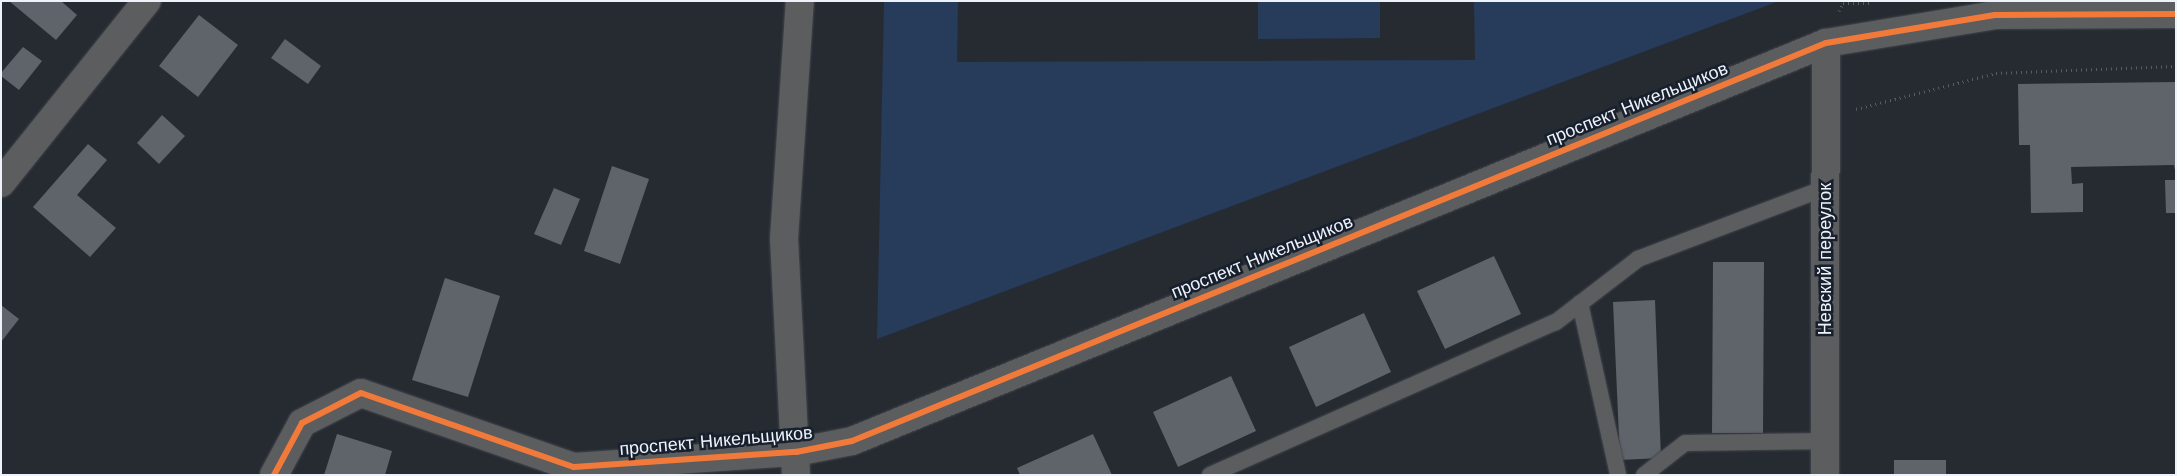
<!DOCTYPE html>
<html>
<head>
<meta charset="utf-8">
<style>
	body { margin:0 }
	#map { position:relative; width:2177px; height:476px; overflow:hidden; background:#262b32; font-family:"Work Sans",sans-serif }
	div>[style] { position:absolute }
	.green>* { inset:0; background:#273b5b }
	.building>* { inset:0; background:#5f636a }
	.path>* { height:3px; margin-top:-1.5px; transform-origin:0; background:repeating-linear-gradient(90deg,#595b5e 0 1px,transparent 0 5px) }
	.roads { filter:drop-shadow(0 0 1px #43474d) drop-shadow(0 0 1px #43474d) }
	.lane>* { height:16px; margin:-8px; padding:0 8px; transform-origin:8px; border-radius:8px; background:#5b5d5f }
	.street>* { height:28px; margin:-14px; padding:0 14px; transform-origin:14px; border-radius:14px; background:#5b5d5f }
	.cycleway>* { height:6px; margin:-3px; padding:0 3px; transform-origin:3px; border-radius:3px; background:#f17a3a }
	span { translate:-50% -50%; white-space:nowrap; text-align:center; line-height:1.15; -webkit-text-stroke:5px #18202d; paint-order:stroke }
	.street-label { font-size:18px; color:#edf2fb }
	.frame { position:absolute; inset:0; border:2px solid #edf2fb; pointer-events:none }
</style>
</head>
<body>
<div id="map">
	<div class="green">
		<div style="clip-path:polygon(884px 1px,958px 1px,957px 62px,1475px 60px,1474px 1px,1779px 1px,877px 339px)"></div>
		<div style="clip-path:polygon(1258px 1px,1380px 1px,1380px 38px,1258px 39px)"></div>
	</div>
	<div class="building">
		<div style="clip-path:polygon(9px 1px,61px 1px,77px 15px,56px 40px)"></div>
		<div style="clip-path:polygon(199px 15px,238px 45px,198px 97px,159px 66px)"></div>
		<div style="clip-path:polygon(285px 39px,321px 66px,308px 84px,271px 58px)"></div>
		<div style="clip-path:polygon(23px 47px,42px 61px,19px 90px,1px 76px,1px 73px)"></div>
		<div style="clip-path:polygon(2176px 82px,2176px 176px,2174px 165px,2071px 167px,2072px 184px,2083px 183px,2083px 212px,2031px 213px,2030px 145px,2019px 145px,2018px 84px)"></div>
		<div style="clip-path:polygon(162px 115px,185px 136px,159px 164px,137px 143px)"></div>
		<div style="clip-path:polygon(88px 144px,107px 160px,77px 195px,116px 228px,90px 257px,33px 207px)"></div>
		<div style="clip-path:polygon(612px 166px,649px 179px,620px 264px,584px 251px)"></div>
		<div style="clip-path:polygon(2165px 180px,2176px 180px,2176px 213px,2166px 213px)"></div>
		<div style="clip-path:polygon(554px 188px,580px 199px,561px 245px,534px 234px)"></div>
		<div style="clip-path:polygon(1494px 256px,1521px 314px,1445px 349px,1417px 291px)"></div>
		<div style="clip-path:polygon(1713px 262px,1764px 262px,1763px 433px,1712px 433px)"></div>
		<div style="clip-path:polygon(445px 278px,500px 296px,468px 397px,412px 380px)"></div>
		<div style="clip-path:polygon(1655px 300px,1661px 458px,1620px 460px,1613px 302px)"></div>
		<div style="clip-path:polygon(1px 305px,19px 319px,1px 342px)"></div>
		<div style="clip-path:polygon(1364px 313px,1391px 372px,1316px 407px,1289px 347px)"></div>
		<div style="clip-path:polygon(1231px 376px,1256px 431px,1178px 467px,1153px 412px)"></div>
		<div style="clip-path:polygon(337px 434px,392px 451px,385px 475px,324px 475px)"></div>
		<div style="clip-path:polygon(1093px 434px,1112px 475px,1020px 475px,1017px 468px)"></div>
		<div style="clip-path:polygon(1894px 460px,1946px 460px,1946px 475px,1894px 475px)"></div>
	</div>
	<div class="path">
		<div style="left:1839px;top:11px;width:9px;rotate:-63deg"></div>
		<div style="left:1843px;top:3px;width:30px"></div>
		<div style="left:1856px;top:109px;width:145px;rotate:-14.4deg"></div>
		<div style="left:1996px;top:73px;width:180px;rotate:-2.2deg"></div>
	</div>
	<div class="roads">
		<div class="lane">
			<div style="left:1580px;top:303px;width:176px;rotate:77.5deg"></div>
			<div style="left:1210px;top:475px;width:378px;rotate:-23.9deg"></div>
			<div style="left:1556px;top:322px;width:103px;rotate:-37.5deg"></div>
			<div style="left:1638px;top:259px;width:200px;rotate:-20.8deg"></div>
			<div style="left:1644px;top:475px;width:52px;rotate:-38deg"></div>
			<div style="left:1685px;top:443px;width:140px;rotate:-0.8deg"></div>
		</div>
		<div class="street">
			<div style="left:1px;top:183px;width:233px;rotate:-51.3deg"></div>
			<div style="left:274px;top:475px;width:59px;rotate:-61.7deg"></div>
			<div style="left:302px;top:423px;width:66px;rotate:-27deg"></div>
			<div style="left:361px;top:393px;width:225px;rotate:19.2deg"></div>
			<div style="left:574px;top:467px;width:223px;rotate:-3.9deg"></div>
			<div style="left:796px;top:452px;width:57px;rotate:-11.1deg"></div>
			<div style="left:852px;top:441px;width:1052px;rotate:-22.23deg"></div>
			<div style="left:1826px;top:43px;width:171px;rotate:-9.4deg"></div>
			<div style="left:1995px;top:15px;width:181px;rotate:-0.3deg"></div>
			<div style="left:796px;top:475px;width:236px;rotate:-92.9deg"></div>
			<div style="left:784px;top:239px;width:239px;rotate:-86.2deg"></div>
			<div style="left:1825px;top:475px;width:432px;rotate:-89.9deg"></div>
		</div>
	</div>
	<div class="cycleway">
		<div style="left:274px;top:475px;width:59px;rotate:-61.7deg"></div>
		<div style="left:302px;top:423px;width:66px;rotate:-27deg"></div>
		<div style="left:361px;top:393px;width:225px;rotate:19.2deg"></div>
		<div style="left:574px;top:467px;width:223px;rotate:-3.9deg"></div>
		<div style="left:796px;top:452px;width:57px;rotate:-11.1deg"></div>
		<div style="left:852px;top:441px;width:1052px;rotate:-22.23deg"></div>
		<div style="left:1826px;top:43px;width:171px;rotate:-9.4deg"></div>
		<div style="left:1995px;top:15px;width:181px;rotate:-0.3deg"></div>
	</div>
	<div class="street-label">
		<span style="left:1637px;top:104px;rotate:-22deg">проспект Никельщиков</span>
		<span style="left:1262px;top:257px;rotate:-22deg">проспект Никельщиков</span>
		<span style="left:1825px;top:259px;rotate:-90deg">Невский переулок</span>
		<span style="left:716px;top:441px;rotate:-5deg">проспект Никельщиков</span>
	</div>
	<div class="frame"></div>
</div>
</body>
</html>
